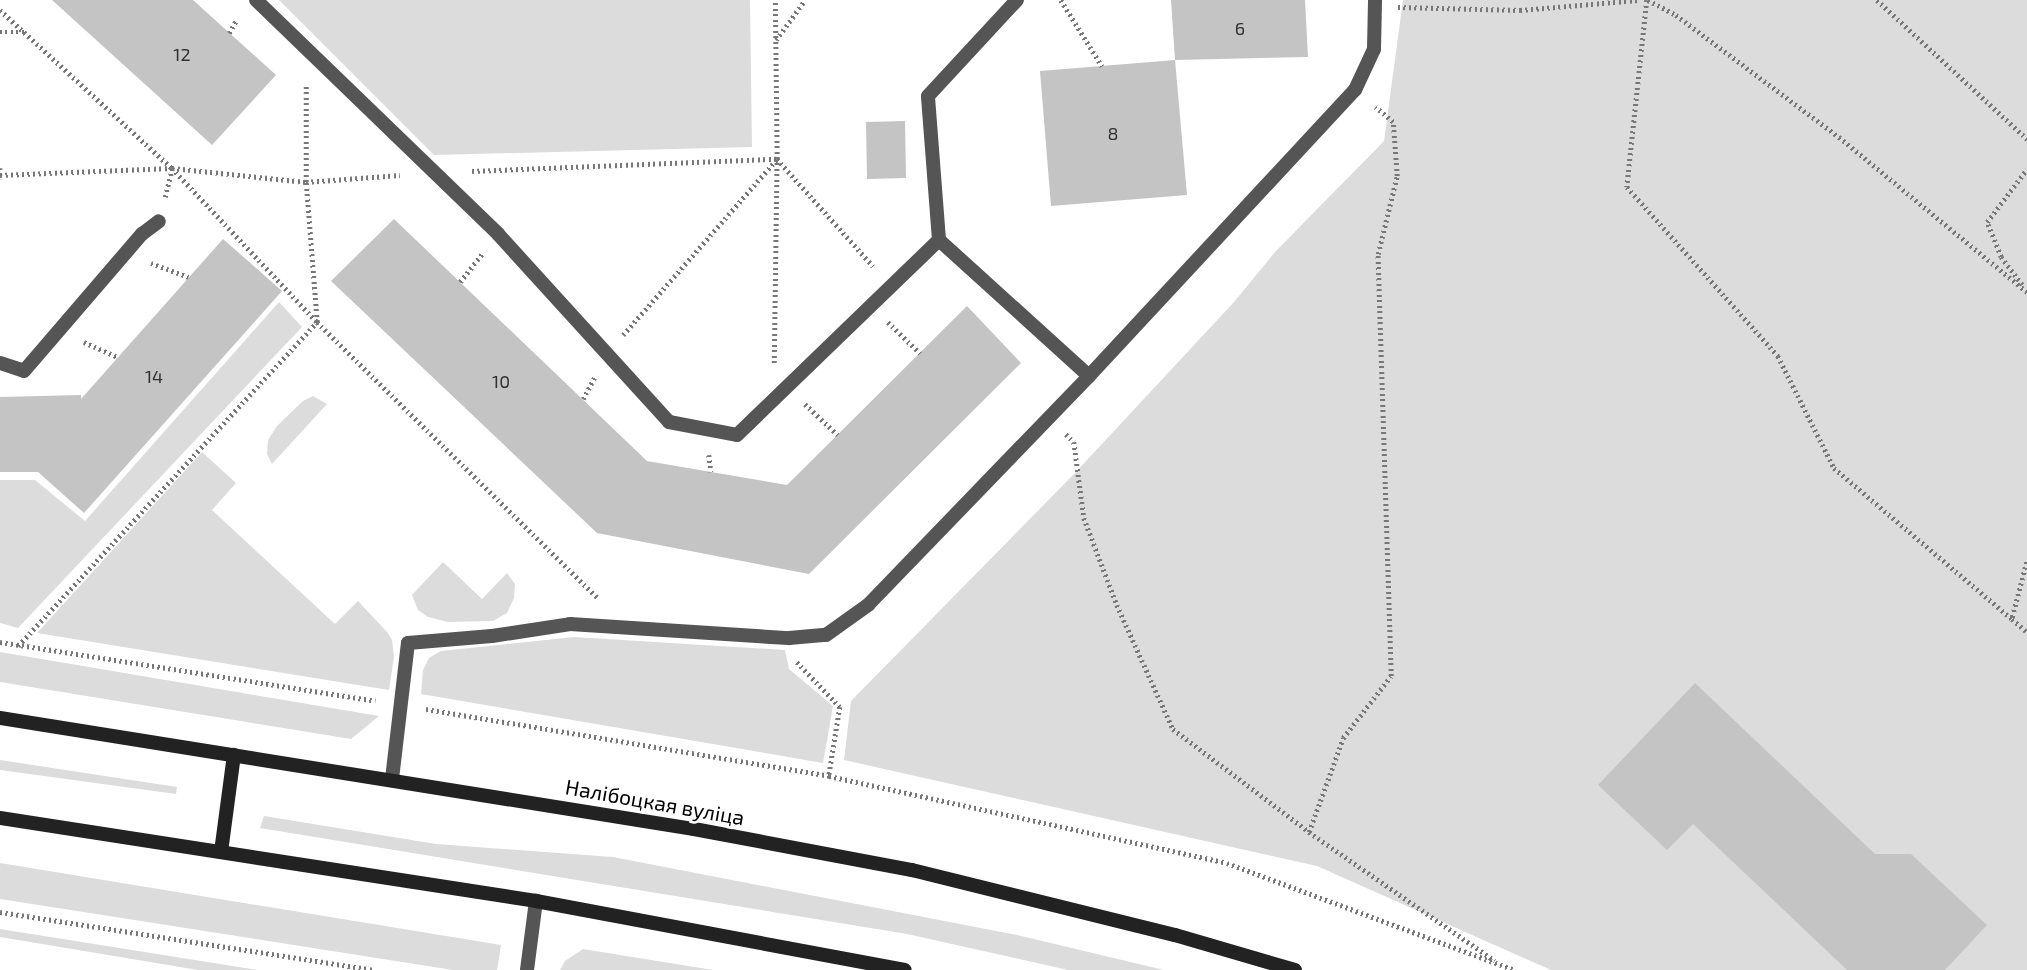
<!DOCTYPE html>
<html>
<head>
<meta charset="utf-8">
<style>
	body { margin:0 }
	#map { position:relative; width:2027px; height:970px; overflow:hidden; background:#fff; font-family:"Exo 2",sans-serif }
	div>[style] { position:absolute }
	.green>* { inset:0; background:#dcdcdc }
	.building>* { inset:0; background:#c4c4c4 }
	.path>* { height:4.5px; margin-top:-2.25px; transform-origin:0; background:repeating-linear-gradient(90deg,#777 0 2px,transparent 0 5.5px) }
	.lane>* { height:14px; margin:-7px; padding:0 7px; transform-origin:7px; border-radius:7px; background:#555 }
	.secondary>* { height:14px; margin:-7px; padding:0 7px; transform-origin:7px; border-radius:7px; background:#222 }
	span { translate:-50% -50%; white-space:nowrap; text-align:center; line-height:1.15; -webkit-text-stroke:5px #fff; paint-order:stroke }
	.number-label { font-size:18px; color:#313131 }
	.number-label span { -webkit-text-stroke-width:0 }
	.street-label { font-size:21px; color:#000 }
</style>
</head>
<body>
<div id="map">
	<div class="green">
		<div style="clip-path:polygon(279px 0,750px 0,752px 147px,434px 155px)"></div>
		<div style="clip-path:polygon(1403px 0,2027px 0,2027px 970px,1551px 970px,1317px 866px,844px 760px,851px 701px,1074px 474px,1234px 302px,1275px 252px,1384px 141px)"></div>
		<div style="clip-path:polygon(279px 302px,302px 327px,18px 628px,0 623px,0 480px,35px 480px,85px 521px)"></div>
		<div style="clip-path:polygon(313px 396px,327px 404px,272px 464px,267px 454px,268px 440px,277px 426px,303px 401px)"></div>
		<div style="clip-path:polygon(202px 452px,236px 483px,212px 510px,335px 624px,358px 601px,387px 632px,392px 640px,394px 657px,389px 690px,37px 633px)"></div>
		<div style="clip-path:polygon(443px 562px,482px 599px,507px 573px,515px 584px,514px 598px,507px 613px,493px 621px,448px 622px,428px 617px,418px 610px,412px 595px)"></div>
		<div style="clip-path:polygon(574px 637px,785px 650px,789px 669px,833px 706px,823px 763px,421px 694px,423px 670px,429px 658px,441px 651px)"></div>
		<div style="clip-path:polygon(0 652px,379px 716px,351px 739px,0 682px)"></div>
		<div style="clip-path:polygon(0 760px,177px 787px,176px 794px,0 770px)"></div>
		<div style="clip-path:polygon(264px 816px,436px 844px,613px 857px,1017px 935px,1164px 970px,1068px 970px,907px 934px,260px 828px)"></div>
		<div style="clip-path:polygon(0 863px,501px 945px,497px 970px,453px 970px,0 899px)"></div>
		<div style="clip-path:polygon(0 929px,257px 970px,198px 970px,0 937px)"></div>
		<div style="clip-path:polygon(583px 949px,713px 970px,560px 970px,565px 961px)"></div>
	</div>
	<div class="building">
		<div style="clip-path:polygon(52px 0,193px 0,276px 75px,212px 145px)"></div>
		<div style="clip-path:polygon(1171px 0,1305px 0,1308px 57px,1175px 60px)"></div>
		<div style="clip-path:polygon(1175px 60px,1187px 195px,1051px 206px,1040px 71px)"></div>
		<div style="clip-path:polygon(905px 121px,906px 178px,867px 179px,866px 122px)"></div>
		<div style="clip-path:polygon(394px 219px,647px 461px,787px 485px,967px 306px,1021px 363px,809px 574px,597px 533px,331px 281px)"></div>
		<div style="clip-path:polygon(223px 239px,282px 291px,84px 513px,38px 472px,0 472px,0 397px,81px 395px,81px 399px)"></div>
		<div style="clip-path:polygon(1695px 683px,1875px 854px,1911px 854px,1987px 925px,1945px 970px,1847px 970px,1693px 824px,1667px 850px,1598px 785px)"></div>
	</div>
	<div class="path">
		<div style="left:1061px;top:0;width:78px;rotate:58.2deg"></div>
		<div style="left:1647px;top:0;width:188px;rotate:96.1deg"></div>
		<div style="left:1627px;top:187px;width:227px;rotate:48.2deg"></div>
		<div style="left:1778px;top:356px;width:125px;rotate:63.4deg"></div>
		<div style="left:1834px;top:468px;width:233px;rotate:40.3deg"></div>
		<div style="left:1648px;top:0;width:32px;rotate:28deg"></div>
		<div style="left:1676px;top:15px;width:204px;rotate:36.8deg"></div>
		<div style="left:1839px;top:137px;width:244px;rotate:39.5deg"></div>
		<div style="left:1877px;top:0;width:205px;rotate:42.8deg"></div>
		<div style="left:1398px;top:7px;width:122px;rotate:1.4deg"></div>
		<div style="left:1520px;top:10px;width:118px;rotate:-4.8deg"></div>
		<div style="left:0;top:10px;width:234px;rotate:42.6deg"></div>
		<div style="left:172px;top:168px;width:212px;rotate:46.7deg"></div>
		<div style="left:317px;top:322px;width:394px;rotate:44.5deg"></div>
		<div style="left:0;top:32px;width:24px"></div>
		<div style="left:229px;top:33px;width:16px;rotate:-60deg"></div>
		<div style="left:776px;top:40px;width:49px;rotate:-54.1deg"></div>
		<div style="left:0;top:168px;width:11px;rotate:90deg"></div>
		<div style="left:472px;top:171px;width:305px;rotate:-2.3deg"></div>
		<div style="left:777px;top:159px;width:144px;rotate:48.1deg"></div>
		<div style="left:0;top:175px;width:172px;rotate:-2.3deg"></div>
		<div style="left:172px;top:168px;width:135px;rotate:6deg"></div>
		<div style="left:306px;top:182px;width:94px;rotate:-4.3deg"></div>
		<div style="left:165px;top:197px;width:29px;rotate:-76deg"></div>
		<div style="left:151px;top:263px;width:40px;rotate:20.2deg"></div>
		<div style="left:460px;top:282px;width:37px;rotate:-52deg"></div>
		<div style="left:2022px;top:285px;width:35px;rotate:-127deg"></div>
		<div style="left:2001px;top:257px;width:38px;rotate:-112deg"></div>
		<div style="left:1987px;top:222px;width:66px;rotate:-53deg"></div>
		<div style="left:888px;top:322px;width:45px;rotate:44.1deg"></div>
		<div style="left:623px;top:335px;width:234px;rotate:-48.8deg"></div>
		<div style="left:84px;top:342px;width:37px;rotate:24deg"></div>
		<div style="left:774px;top:363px;width:204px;rotate:-89.2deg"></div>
		<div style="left:777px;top:159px;width:159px;rotate:-90.7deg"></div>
		<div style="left:583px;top:399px;width:26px;rotate:-62deg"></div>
		<div style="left:805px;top:404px;width:45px;rotate:43.2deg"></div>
		<div style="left:1066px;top:434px;width:11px;rotate:45deg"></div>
		<div style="left:1074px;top:442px;width:77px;rotate:82.5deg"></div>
		<div style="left:1084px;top:518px;width:93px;rotate:69.2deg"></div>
		<div style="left:1117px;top:605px;width:136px;rotate:65.7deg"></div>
		<div style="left:1173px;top:729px;width:171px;rotate:37.1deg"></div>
		<div style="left:1309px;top:832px;width:226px;rotate:34.7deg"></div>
		<div style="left:709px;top:455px;width:17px;rotate:83deg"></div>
		<div style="left:2027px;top:562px;width:59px;rotate:104.7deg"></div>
		<div style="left:2012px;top:619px;width:20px;rotate:41deg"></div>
		<div style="left:0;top:642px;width:380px;rotate:8.9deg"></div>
		<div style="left:18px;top:646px;width:441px;rotate:-47.3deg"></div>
		<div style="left:317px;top:322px;width:140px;rotate:-94.5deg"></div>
		<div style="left:306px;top:182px;width:98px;rotate:-90deg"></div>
		<div style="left:797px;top:662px;width:62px;rotate:46.3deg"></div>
		<div style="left:840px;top:707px;width:70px;rotate:99.1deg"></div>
		<div style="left:426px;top:709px;width:409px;rotate:9.4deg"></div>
		<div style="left:829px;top:776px;width:407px;rotate:12.3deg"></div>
		<div style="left:1227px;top:863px;width:306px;rotate:20.4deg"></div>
		<div style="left:1309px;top:832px;width:100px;rotate:-70.1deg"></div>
		<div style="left:1343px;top:738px;width:78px;rotate:-52.3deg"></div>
		<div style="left:1391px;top:676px;width:422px;rotate:-91.8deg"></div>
		<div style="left:1378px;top:254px;width:80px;rotate:-76.3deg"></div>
		<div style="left:1397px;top:176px;width:54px;rotate:-94.2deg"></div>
		<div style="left:1393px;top:122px;width:23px;rotate:-140deg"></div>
		<div style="left:0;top:912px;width:377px;rotate:8.8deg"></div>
	</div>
	<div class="lane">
		<div style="left:256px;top:0;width:337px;rotate:44deg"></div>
		<div style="left:498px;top:234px;width:254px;rotate:47.7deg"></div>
		<div style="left:669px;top:422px;width:69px;rotate:10.8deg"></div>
		<div style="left:737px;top:435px;width:281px;rotate:-44deg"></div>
		<div style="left:0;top:363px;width:25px;rotate:18deg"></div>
		<div style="left:24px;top:371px;width:181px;rotate:-49.3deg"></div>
		<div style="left:142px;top:234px;width:21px;rotate:-37deg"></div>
		<div style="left:1089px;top:376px;width:391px;rotate:-47.1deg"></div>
		<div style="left:1355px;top:90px;width:45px;rotate:-65.1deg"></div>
		<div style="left:1374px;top:49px;width:49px;rotate:-88.8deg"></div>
		<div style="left:392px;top:779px;width:137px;rotate:-83.3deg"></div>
		<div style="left:408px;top:643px;width:84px;rotate:-4.8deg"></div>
		<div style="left:492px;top:636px;width:79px;rotate:-8.7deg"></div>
		<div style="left:570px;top:624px;width:219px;rotate:3.7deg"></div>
		<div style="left:789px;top:638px;width:37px;rotate:-5deg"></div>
		<div style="left:826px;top:635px;width:52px;rotate:-35.5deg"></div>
		<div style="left:868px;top:605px;width:318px;rotate:-46deg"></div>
		<div style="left:1089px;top:376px;width:202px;rotate:-137.8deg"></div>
		<div style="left:939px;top:240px;width:144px;rotate:-94.4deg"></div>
		<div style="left:928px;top:96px;width:131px;rotate:-47.2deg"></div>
		<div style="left:527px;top:970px;width:70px;rotate:-82.6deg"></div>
	</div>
	<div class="secondary">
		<div style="left:0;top:718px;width:703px;rotate:9.09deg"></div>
		<div style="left:694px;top:829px;width:222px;rotate:10.7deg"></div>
		<div style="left:912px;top:870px;width:271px;rotate:13.9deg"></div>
		<div style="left:1175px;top:935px;width:125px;rotate:16.3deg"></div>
		<div style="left:0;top:818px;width:542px;rotate:8.8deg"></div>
		<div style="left:536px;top:901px;width:375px;rotate:10.6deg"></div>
		<div style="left:221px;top:852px;width:98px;rotate:-82.4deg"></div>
	</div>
	<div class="number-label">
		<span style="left:1240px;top:28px">6</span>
		<span style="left:182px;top:54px">12</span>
		<span style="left:1113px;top:133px">8</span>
		<span style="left:154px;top:376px">14</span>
		<span style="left:501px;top:381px">10</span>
	</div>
	<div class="street-label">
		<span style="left:655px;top:802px;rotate:10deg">Налібоцкая вуліца</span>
	</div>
</div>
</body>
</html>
